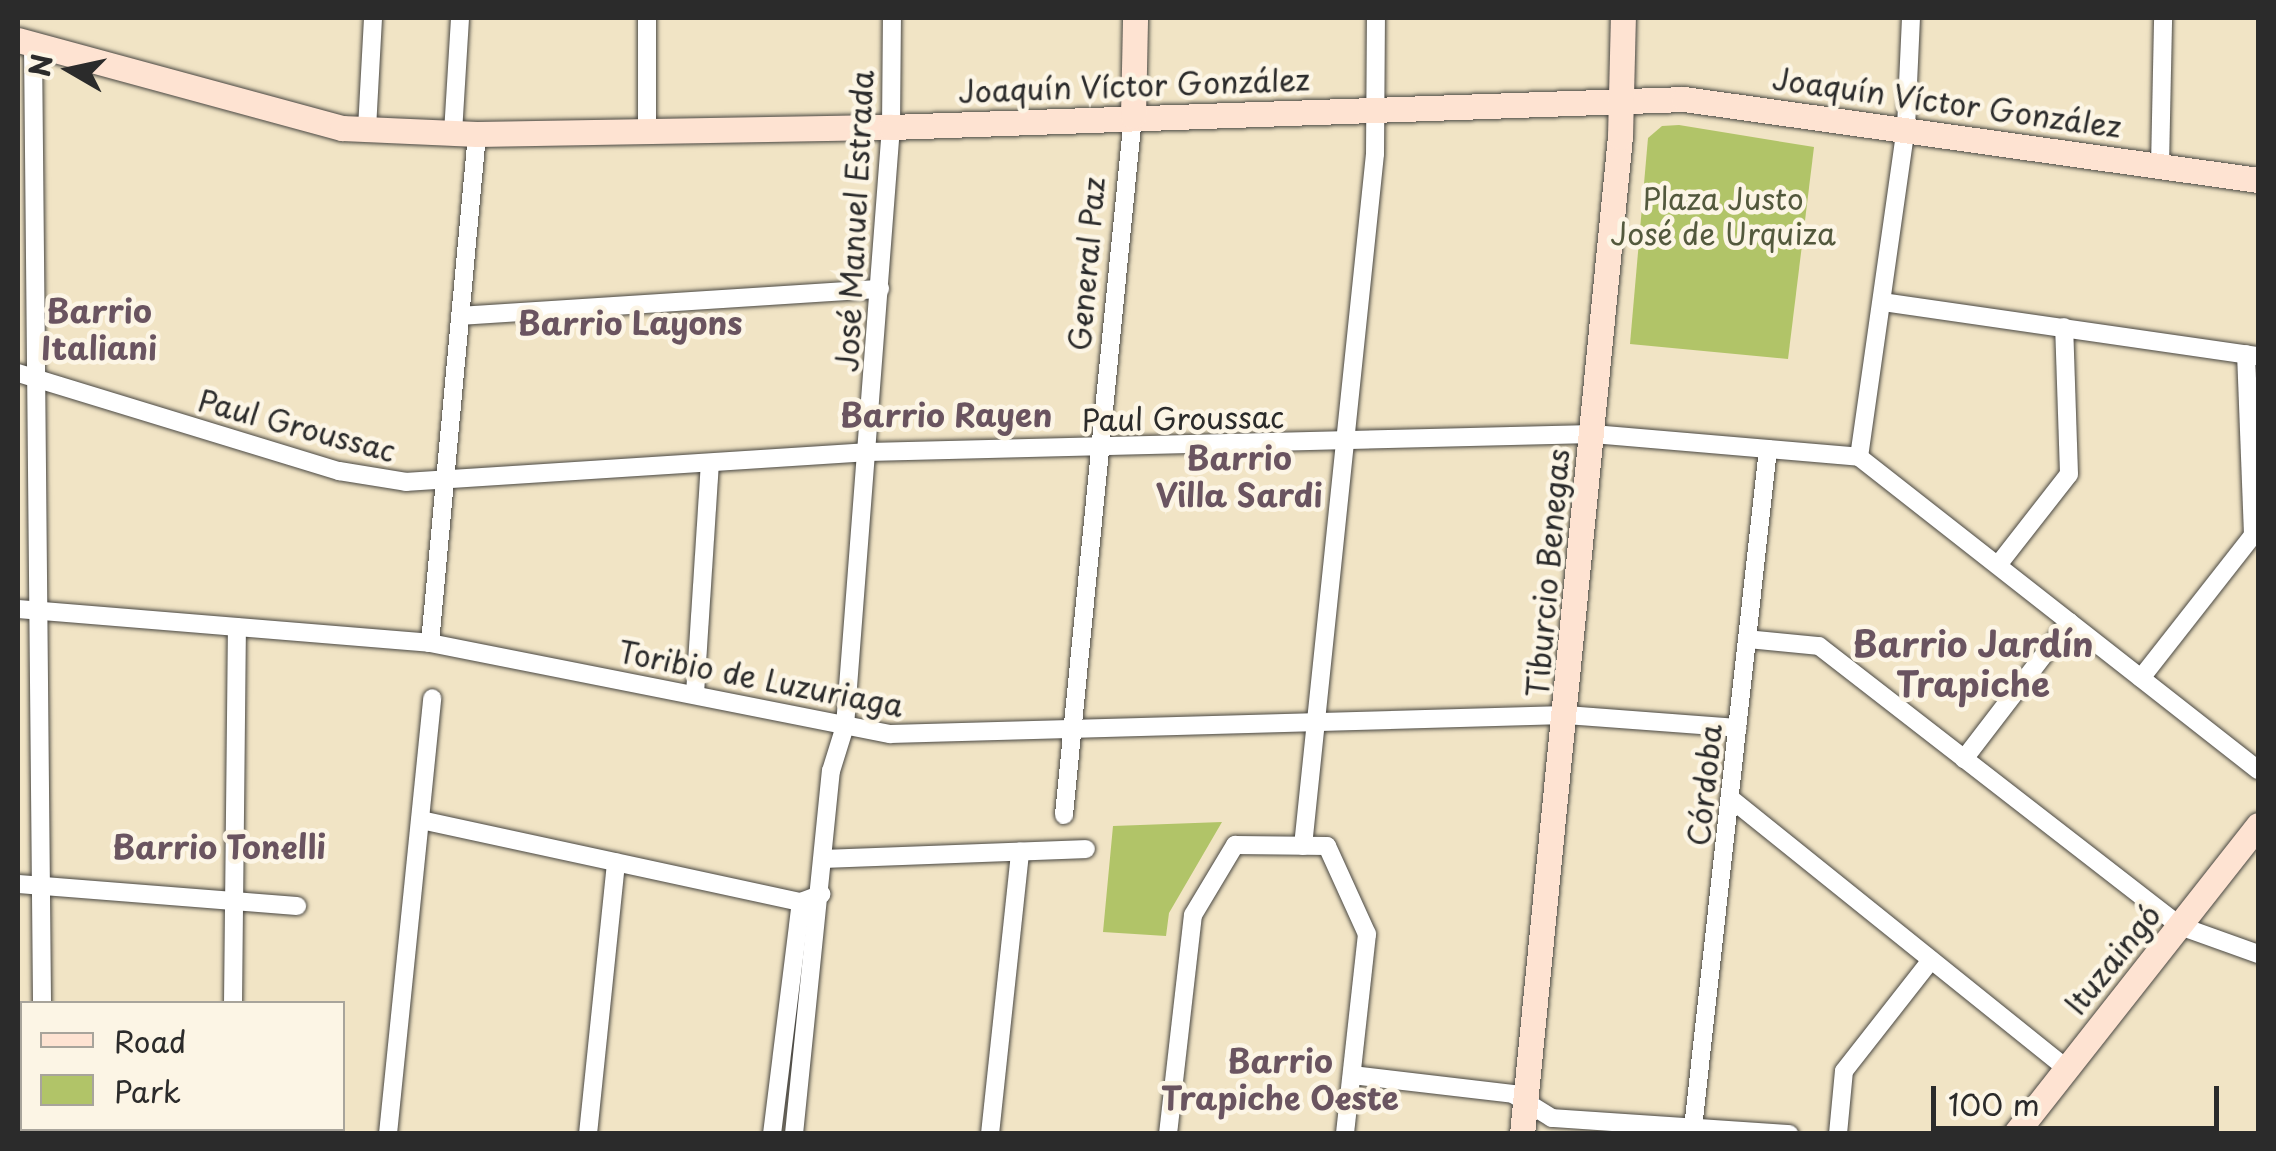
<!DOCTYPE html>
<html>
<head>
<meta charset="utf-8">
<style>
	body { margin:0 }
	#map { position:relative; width:2276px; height:1151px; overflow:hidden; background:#f1e4c5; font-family:"Playpen Sans",sans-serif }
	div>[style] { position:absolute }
	.green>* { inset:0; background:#b1c468 }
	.roads { filter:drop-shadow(0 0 2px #494742) drop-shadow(0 0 2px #494742) }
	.street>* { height:18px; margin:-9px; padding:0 9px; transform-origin:9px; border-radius:9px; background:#fff }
	.secondary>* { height:25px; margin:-12.5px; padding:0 12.5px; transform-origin:12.5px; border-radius:12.5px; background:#fee3d2 }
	span { translate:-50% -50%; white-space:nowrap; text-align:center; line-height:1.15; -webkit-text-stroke:9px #fcf5e5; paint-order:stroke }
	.street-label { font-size:30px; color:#2b2b2b }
	.park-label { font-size:30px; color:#53593d }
	.neighbourhood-label { font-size:32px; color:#6a5460; font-weight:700 }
	.quarter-label { font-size:35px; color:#6a5460; font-weight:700 }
	.frame { position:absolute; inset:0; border:20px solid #2b2b2b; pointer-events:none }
	.legend { position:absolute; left:20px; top:1001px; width:325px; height:130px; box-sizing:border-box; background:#fcf5e5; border:2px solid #a8a49b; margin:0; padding:12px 18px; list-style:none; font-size:30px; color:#2b2b2b }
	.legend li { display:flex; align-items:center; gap:20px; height:50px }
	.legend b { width:50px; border:2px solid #a8a49b }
	.north { position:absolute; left:20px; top:20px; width:100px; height:100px; -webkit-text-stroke:8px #fcf5e5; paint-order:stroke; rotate:279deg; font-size:28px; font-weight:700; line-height:40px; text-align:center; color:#2b2b2b }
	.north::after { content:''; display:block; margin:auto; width:35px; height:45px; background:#2b2b2b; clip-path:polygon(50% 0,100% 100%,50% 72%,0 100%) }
	.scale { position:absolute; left:1931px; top:1086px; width:288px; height:45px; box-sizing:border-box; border:5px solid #2b2b2b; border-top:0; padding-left:12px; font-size:30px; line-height:35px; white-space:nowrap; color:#2b2b2b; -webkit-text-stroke:8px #fcf5e5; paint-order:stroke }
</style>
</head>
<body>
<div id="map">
	<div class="green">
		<div style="clip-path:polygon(1679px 125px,1814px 147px,1788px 359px,1630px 344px,1648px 138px,1662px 126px)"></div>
		<div style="clip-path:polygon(1222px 822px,1169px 913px,1166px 936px,1103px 932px,1113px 826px)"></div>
	</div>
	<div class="roads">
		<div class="street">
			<div style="left:33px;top:45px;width:959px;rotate:89.46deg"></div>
			<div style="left:367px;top:129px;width:111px;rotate:-86.9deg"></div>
			<div style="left:647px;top:129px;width:111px;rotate:-90deg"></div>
			<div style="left:453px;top:133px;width:115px;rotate:-86.5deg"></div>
			<div style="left:2160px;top:166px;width:148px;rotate:-88.8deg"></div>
			<div style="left:1882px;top:302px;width:380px;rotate:8.2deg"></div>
			<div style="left:460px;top:316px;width:421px;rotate:-3.7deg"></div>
			<div style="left:18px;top:373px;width:336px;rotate:17deg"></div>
			<div style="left:339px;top:471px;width:68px;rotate:9.3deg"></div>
			<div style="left:406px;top:482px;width:463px;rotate:-3.7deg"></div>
			<div style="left:868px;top:452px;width:725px;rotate:-1.42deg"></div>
			<div style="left:1593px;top:434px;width:267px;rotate:4.9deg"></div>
			<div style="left:1859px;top:457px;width:507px;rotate:38.11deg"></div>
			<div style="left:1859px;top:457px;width:332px;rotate:-81.9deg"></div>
			<div style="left:1906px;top:128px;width:110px;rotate:-87.4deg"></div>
			<div style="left:1998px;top:565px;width:115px;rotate:-52deg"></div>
			<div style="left:2069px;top:474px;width:147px;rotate:-91.9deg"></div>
			<div style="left:18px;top:609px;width:413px;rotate:4.7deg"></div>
			<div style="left:430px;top:643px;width:469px;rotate:11.2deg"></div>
			<div style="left:890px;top:734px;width:676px;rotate:-1.61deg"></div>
			<div style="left:1566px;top:715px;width:172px;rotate:4.3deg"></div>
			<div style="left:1747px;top:639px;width:72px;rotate:5.6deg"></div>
			<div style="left:1819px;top:646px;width:457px;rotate:37.8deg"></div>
			<div style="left:2180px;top:926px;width:83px;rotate:19.7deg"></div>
			<div style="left:430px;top:643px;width:511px;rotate:-84.72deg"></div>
			<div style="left:2141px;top:678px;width:182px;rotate:-51.9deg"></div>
			<div style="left:2253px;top:535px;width:181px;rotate:-92.2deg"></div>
			<div style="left:695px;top:694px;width:231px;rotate:-86.3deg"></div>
			<div style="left:1964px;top:759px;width:173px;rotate:-52.5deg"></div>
			<div style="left:1730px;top:798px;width:431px;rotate:38.8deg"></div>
			<div style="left:1064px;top:815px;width:702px;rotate:-84.36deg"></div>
			<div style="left:421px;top:820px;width:389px;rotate:12.2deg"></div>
			<div style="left:801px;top:902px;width:22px;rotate:-21deg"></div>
			<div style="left:1303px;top:846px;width:696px;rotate:-84.06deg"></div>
			<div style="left:1375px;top:154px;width:136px;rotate:-89.6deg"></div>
			<div style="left:825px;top:859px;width:261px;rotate:-2.2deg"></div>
			<div style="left:18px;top:884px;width:280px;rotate:4.5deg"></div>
			<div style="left:233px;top:1004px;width:377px;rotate:-89.4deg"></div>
			<div style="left:1352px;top:1075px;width:162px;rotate:6.7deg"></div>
			<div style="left:1513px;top:1094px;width:46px;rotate:31.6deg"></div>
			<div style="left:1552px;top:1118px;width:238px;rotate:3.9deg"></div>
			<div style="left:1693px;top:1128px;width:683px;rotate:-83.7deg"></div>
			<div style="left:42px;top:1134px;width:6px;rotate:-90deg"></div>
			<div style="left:231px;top:1134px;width:6px;rotate:-90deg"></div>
			<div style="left:388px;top:1134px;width:438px;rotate:-84.2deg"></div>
			<div style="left:588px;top:1134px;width:273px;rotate:-84.1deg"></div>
			<div style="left:772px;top:1134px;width:234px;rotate:-82.9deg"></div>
			<div style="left:794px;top:1134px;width:365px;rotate:-84.2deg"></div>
			<div style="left:831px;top:771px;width:47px;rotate:-72.7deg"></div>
			<div style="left:845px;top:726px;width:601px;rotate:-85.61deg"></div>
			<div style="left:891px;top:127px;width:109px;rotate:-89.5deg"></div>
			<div style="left:990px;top:1134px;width:284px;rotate:-83.9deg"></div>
			<div style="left:1168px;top:1134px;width:220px;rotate:-83.5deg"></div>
			<div style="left:1193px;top:915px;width:82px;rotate:-59deg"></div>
			<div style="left:1235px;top:845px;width:92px;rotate:0.6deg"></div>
			<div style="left:1327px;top:846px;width:97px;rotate:65.6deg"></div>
			<div style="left:1367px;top:934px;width:201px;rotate:96.3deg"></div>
			<div style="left:1838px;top:1134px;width:63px;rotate:-84.6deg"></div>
			<div style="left:1844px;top:1071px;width:141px;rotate:-51.9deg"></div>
		</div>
		<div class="secondary">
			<div style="left:18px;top:40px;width:336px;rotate:15.2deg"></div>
			<div style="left:342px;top:128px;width:135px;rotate:2.5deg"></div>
			<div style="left:477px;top:134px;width:414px;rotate:-1deg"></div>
			<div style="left:891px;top:127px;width:793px;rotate:-2.02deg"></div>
			<div style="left:1684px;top:99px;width:580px;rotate:8.03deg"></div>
			<div style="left:1133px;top:116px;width:98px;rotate:-88.8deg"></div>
			<div style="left:1522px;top:1134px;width:1002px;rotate:-84.39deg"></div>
			<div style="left:1620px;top:137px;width:119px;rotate:-88.6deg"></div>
			<div style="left:2015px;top:1134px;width:393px;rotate:-51.8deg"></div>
		</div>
	</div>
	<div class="street-label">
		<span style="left:1134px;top:85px;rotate:-2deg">Joaquín Víctor González</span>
		<span style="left:1947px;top:102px;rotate:8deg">Joaquín Víctor González</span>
		<span style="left:854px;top:221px;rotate:-87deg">José Manuel Estrada</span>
		<span style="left:1086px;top:264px;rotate:-85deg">General Paz</span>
		<span style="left:1183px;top:418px;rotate:-1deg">Paul Groussac</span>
		<span style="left:297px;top:425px;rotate:15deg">Paul Groussac</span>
		<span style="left:1547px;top:573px;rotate:-85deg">Tiburcio Benegas</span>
		<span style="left:761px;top:678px;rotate:11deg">Toribio de Luzuriaga</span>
		<span style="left:1704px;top:785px;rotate:-84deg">Córdoba</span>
		<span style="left:2112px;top:959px;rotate:-51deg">Ituzaingó</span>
	</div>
	<div class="park-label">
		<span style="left:1723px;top:215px">Plaza Justo<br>José de Urquiza</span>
	</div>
	<div class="neighbourhood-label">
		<span style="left:99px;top:329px">Barrio<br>Italiani</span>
		<span style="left:630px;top:322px">Barrio Layons</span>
		<span style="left:946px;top:414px">Barrio Rayen</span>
		<span style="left:1239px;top:476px">Barrio<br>Villa Sardi</span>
		<span style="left:219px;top:846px">Barrio Tonelli</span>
		<span style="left:1280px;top:1079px">Barrio<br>Trapiche Oeste</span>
	</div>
	<div class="quarter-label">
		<span style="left:1973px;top:663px">Barrio Jardín<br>Trapiche</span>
	</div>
	<div class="frame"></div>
	<ul class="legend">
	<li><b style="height:12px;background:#fee3d2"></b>Road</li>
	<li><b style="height:28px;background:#b1c468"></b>Park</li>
	</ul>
	<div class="north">N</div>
	<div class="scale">100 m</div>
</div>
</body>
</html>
